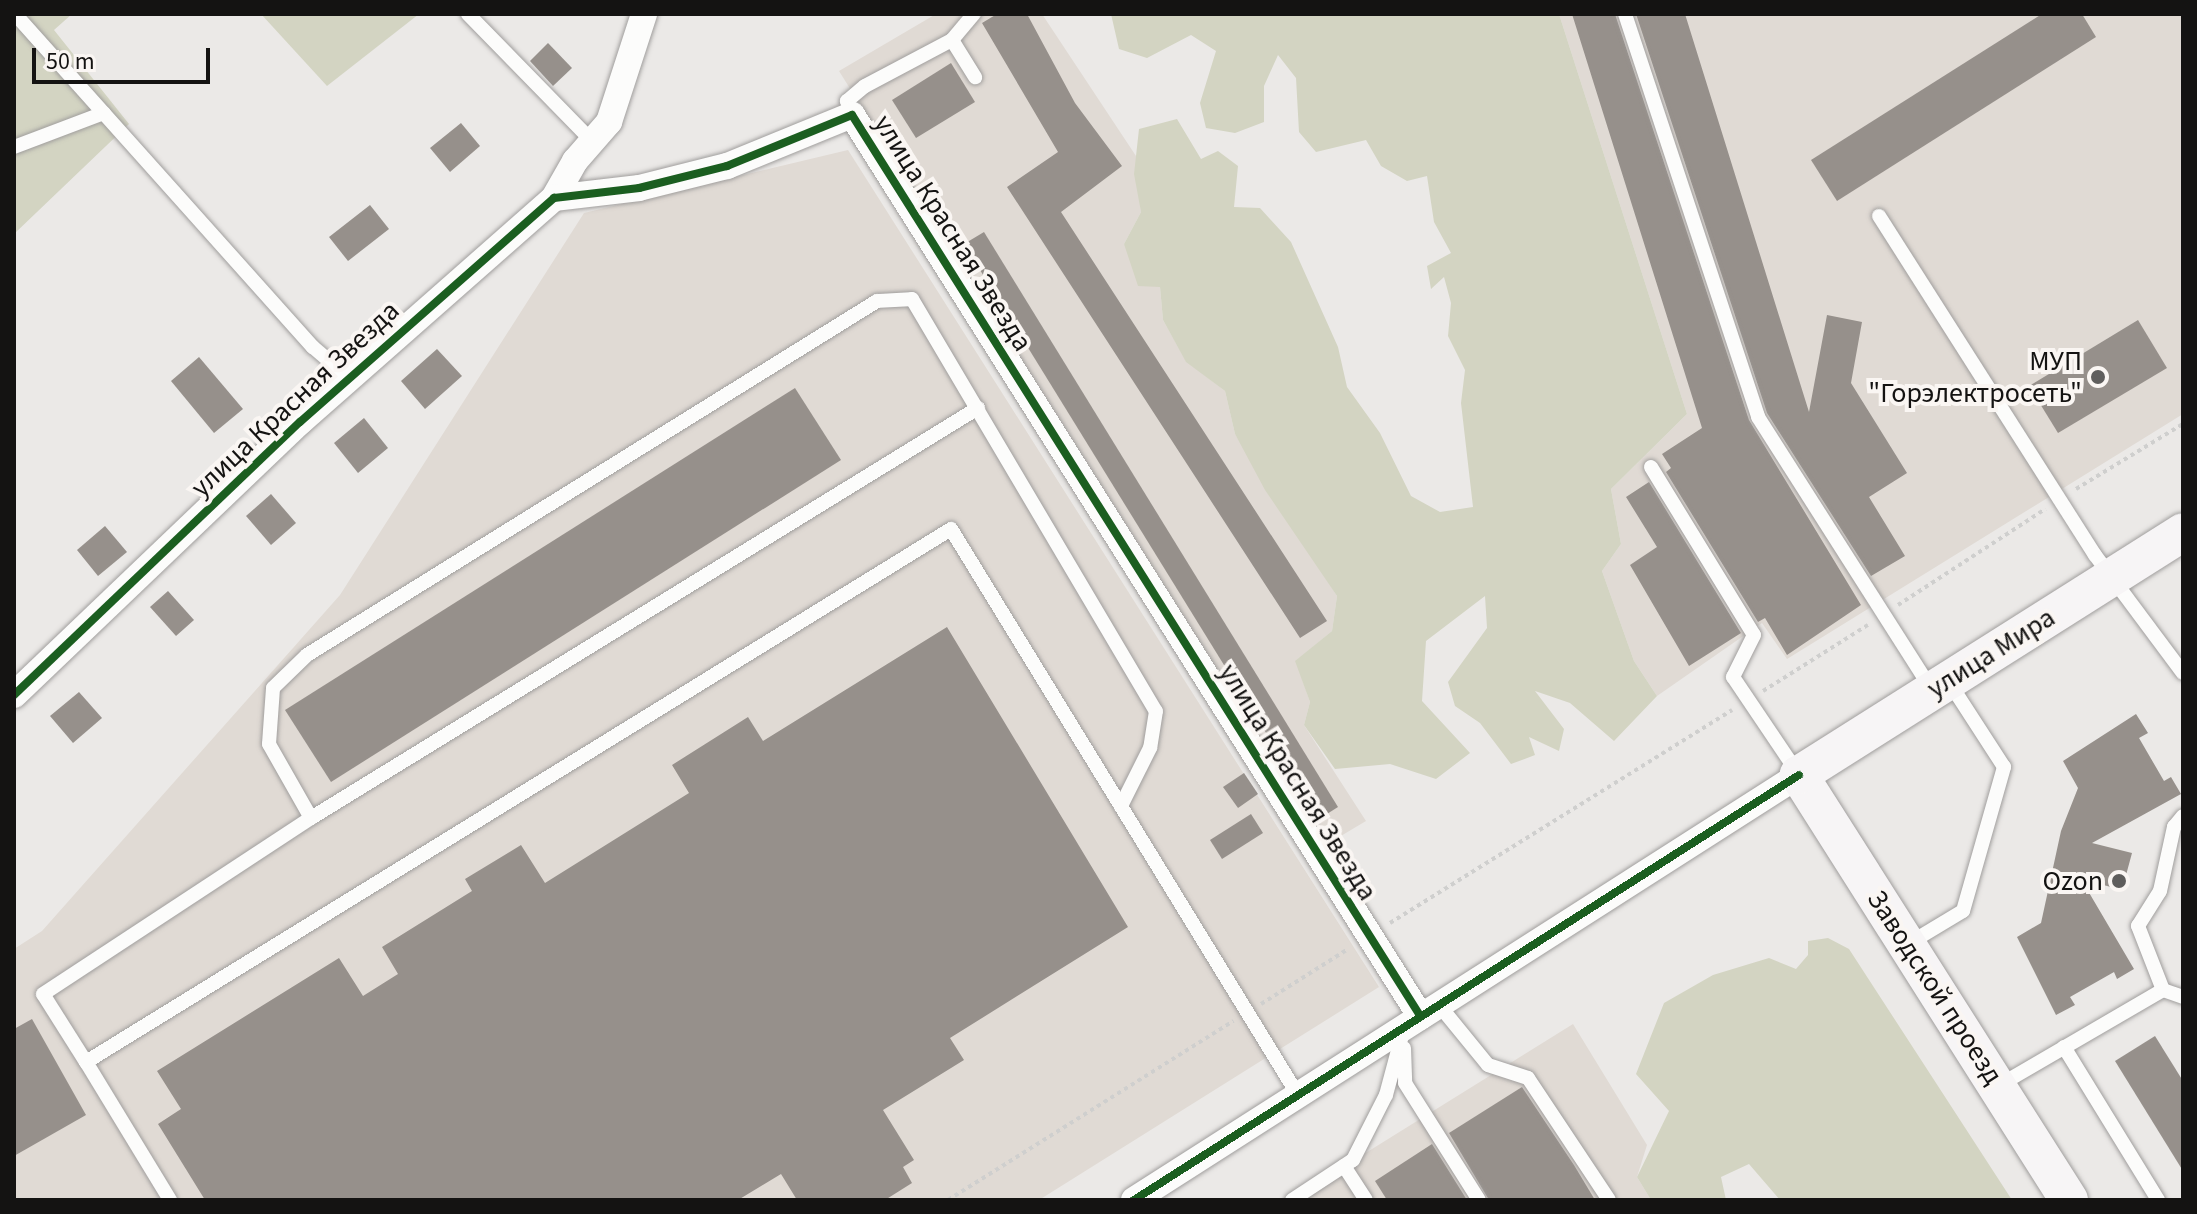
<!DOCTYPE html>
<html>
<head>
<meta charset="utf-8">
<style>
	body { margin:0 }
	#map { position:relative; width:2197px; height:1214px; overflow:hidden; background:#ebe9e7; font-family:"Source Sans 3",sans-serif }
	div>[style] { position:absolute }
	.built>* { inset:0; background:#e0dad4 }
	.green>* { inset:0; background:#d3d4c2 }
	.building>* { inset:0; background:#96908b }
	.path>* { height:4px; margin-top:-2px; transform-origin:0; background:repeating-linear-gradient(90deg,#cfcfce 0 4px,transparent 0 8px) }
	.roads { filter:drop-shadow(0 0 2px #a09e9d) drop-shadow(0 0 2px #a09e9d) }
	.service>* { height:14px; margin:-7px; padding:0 7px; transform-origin:7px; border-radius:7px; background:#fcfcfb }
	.minor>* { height:26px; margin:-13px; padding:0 13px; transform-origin:13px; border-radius:13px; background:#fcfcfb }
	.secondary>* { height:38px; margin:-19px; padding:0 19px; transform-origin:19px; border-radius:19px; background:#f7f5f6 }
	.cycleway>* { height:8px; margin:-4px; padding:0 4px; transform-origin:4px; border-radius:4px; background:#1b5e20 }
	.dots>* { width:22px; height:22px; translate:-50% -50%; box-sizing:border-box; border:4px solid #faf6f3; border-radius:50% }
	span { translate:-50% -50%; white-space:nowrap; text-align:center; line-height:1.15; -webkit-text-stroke:8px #faf6f3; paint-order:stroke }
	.street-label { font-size:28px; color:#141312 }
	.poi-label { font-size:28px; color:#141312 }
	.right { translate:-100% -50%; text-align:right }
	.frame { position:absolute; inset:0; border:16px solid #141312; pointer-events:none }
	.scale { position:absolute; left:32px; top:48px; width:178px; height:36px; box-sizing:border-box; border:4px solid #141312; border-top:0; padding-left:10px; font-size:24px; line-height:28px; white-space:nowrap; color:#141312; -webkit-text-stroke:6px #faf6f3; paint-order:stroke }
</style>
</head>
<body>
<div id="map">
	<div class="built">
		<div style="clip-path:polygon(936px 14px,1042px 14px,1136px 156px,1141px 212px,1124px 244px,1160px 287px,1163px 320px,1186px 361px,1225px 391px,1235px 434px,1337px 596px,1332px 631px,1296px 661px,1310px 702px,1304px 725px,1366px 821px,1324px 846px,839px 71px)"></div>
		<div style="clip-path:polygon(1559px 14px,2183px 14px,2183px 414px,1787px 659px,1762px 623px,1657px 696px,1634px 661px,1602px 571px,1621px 544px,1611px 489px,1687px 414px)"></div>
		<div style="clip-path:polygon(848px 150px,1379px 987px,1039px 1200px,14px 1200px,14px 949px,42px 931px,340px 595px,584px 213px)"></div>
		<div style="clip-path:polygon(1573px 1024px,1647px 1145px,1637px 1177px,1651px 1200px,1290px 1200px)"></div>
	</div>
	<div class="green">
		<div style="clip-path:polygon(14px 14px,72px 14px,54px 30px,129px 124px,14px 234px)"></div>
		<div style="clip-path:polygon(261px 14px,419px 14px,327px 86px)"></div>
		<div style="clip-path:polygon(1111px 14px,1559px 14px,1687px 414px,1611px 489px,1621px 544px,1602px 571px,1634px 661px,1657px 696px,1614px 741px,1570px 703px,1535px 691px,1564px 729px,1559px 751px,1529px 737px,1535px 755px,1511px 764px,1480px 723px,1455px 706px,1448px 682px,1487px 628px,1485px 596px,1426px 641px,1422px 701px,1470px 753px,1436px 779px,1390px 764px,1335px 769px,1304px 725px,1310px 702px,1295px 661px,1332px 631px,1337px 596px,1265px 490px,1235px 434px,1225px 391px,1186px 362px,1163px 320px,1160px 287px,1138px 286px,1124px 244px,1141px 212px,1134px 174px,1139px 129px,1177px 119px,1201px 159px,1218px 151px,1238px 166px,1234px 207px,1260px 208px,1291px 242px,1338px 347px,1347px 387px,1380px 433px,1411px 496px,1440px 512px,1473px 507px,1461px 403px,1465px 370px,1448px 336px,1451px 303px,1444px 277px,1431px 289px,1427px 266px,1451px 253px,1434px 222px,1427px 176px,1407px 181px,1381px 166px,1366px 140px,1316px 152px,1299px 132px,1296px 78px,1278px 55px,1264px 86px,1264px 122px,1235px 133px,1206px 128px,1200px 103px,1216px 51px,1191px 35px,1147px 58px,1119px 49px)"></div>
		<div style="clip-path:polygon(1828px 938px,1849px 949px,2012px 1200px,1780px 1200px,1749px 1164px,1721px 1177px,1726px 1200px,1651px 1200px,1637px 1177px,1669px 1111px,1636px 1074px,1664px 1003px,1713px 975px,1769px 958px,1796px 969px,1808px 955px,1808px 941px)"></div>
	</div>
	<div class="building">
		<div style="clip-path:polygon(997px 14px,1027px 14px,1075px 103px,1122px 166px,1061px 212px,1327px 621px,1300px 638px,1007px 187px,1058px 152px,982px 23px)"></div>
		<div style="clip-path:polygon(1572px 14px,1615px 14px,1749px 420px,1861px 605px,1787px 655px,1765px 618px,1758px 622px,1666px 472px,1671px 468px,1662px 454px,1702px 428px)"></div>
		<div style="clip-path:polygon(1636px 14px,1685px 14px,1809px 412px,1827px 315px,1862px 322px,1851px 383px,1907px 473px,1869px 497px,1905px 556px,1871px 576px,1767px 413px)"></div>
		<div style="clip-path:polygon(2042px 14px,2082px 14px,2096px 37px,1837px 201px,1811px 160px)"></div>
		<div style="clip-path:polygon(548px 43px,572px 68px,553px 86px,530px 61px)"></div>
		<div style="clip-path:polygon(951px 63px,975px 102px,916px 138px,892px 100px)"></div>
		<div style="clip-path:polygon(461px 123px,480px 146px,450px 172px,430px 148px)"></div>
		<div style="clip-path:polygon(370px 205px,389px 229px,348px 261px,329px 237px)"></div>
		<div style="clip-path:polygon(984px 232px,1338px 807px,1319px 819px,964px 244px)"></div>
		<div style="clip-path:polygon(2138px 320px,2167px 368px,2058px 433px,2029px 386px)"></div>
		<div style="clip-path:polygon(437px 349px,462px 376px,425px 409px,401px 381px)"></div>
		<div style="clip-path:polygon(199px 357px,243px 409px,214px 433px,171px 381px)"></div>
		<div style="clip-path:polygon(795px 388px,841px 460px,331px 782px,285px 710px)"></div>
		<div style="clip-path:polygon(364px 418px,388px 448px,358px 473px,334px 443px)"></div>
		<div style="clip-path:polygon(1649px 482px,1741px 633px,1689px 666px,1630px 565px,1657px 547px,1626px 497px)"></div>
		<div style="clip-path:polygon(271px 494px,296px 523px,271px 545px,246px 516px)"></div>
		<div style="clip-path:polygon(105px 526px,127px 552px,98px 576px,77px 550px)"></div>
		<div style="clip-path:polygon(168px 591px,194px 620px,176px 636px,150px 607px)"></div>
		<div style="clip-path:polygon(947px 627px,1128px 927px,950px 1038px,964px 1060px,883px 1110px,914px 1160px,903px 1167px,912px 1183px,885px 1200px,797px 1200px,781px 1174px,738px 1200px,205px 1200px,158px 1124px,181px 1109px,157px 1071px,339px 958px,363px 996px,398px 974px,382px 947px,472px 891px,465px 879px,521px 845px,545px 883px,689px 793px,672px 765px,748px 717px,763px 741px)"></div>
		<div style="clip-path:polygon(79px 692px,102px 718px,73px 743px,50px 716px)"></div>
		<div style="clip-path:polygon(2136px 714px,2148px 733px,2139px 738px,2164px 781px,2171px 777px,2181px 794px,2092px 843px,2132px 853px,2122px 890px,2081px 879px,2134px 969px,2117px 979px,2114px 972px,2070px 997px,2075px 1005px,2056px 1015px,2017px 937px,2041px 923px,2061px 831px,2078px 788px,2063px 761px)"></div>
		<div style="clip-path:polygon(1244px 773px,1258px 794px,1238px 808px,1223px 787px)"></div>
		<div style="clip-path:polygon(1251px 814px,1263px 833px,1222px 859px,1210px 840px)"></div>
		<div style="clip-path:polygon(32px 1019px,86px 1115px,14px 1156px,14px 1029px)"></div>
		<div style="clip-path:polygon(2155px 1036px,2183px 1081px,2183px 1171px,2115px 1061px)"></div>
		<div style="clip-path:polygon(1522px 1087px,1574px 1165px,1595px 1200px,1489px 1200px,1449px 1133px)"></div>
		<div style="clip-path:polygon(1432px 1144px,1467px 1200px,1387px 1200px,1375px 1181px)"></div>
	</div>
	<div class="path">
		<div style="left:2076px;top:489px;width:125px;rotate:-31.3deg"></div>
		<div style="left:1898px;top:605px;width:176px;rotate:-33.1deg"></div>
		<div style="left:1763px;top:691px;width:124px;rotate:-32.2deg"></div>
		<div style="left:1390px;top:923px;width:403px;rotate:-31.9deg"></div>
		<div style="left:1261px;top:1004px;width:103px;rotate:-32.3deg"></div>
		<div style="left:948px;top:1200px;width:337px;rotate:-32.1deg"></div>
	</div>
	<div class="roads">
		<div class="service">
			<div style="left:15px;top:14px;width:447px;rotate:48.2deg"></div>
			<div style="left:313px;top:347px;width:46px;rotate:40.6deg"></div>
			<div style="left:468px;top:14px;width:177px;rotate:45.7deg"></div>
			<div style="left:1625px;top:14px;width:424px;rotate:71.7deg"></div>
			<div style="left:1758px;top:417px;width:324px;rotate:57.5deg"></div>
			<div style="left:952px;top:40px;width:34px;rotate:-50deg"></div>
			<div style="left:852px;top:115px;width:15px;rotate:-110deg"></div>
			<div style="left:847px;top:101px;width:23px;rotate:-40deg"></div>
			<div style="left:865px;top:86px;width:98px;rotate:-27.9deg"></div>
			<div style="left:952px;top:40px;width:44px;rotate:58.1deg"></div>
			<div style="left:14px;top:147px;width:96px;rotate:-20.7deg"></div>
			<div style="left:1879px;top:216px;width:402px;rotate:57.5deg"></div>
			<div style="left:2095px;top:555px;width:147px;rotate:53.3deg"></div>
			<div style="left:1651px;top:467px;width:197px;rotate:58.5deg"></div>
			<div style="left:1754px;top:635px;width:47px;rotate:116.6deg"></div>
			<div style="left:1733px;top:677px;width:118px;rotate:56deg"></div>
			<div style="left:311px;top:818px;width:783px;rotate:-31.58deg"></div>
			<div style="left:1908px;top:944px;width:64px;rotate:-31deg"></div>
			<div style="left:1963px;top:911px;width:150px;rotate:-74.1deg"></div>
			<div style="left:2004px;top:767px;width:101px;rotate:-122.9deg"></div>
			<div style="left:2163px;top:990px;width:69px;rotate:-111.3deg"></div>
			<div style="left:2138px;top:926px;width:41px;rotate:-57.8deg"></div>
			<div style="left:2160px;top:891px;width:66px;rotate:-77.7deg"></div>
			<div style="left:2174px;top:827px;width:14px;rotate:-51deg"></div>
			<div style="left:1439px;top:1005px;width:77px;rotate:50.8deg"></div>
			<div style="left:1488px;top:1065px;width:42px;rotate:18deg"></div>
			<div style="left:1528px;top:1078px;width:146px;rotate:56.4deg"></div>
			<div style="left:2064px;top:1047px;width:180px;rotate:58.4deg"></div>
			<div style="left:1404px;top:1048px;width:35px;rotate:88deg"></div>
			<div style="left:1405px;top:1083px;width:138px;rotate:57.7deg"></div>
			<div style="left:86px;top:1062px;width:80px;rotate:-122.3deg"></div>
			<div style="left:43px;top:994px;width:321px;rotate:-33.3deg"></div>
			<div style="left:311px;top:818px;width:85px;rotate:-119.6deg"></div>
			<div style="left:269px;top:744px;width:56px;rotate:-85.9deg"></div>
			<div style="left:273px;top:688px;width:47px;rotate:-44.1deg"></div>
			<div style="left:307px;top:655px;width:671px;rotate:-31.84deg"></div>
			<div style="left:877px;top:301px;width:35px;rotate:-3deg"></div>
			<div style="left:912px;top:299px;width:479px;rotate:59.4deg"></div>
			<div style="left:1156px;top:711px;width:37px;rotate:99deg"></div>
			<div style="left:1150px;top:748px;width:65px;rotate:116.6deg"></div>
			<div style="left:1998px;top:1086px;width:191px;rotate:-30.2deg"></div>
			<div style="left:2163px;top:990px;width:21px;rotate:19deg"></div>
			<div style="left:1344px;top:1166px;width:40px;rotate:57.1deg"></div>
			<div style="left:170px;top:1200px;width:162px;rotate:-121.3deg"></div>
			<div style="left:86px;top:1062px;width:1016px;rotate:-31.64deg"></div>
			<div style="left:951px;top:529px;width:664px;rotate:58.49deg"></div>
			<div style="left:1292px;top:1200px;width:73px;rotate:-33.3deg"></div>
			<div style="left:1353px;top:1160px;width:73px;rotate:-63.1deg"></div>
			<div style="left:1386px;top:1095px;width:69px;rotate:-75deg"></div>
		</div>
		<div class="minor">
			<div style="left:554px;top:198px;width:43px;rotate:-60.4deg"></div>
			<div style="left:575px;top:161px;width:52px;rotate:-48.9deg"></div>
			<div style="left:609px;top:122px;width:114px;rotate:-72deg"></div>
			<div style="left:14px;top:695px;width:395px;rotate:-43.7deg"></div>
			<div style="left:300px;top:422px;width:339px;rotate:-41.4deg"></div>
			<div style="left:554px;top:198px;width:86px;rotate:-6.7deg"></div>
			<div style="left:639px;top:188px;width:91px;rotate:-14deg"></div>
			<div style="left:727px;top:166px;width:135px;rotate:-22.2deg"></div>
			<div style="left:852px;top:115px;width:1066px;rotate:57.76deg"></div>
			<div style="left:1134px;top:1200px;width:789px;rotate:-32.58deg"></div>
		</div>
		<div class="secondary">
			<div style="left:2069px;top:1200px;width:504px;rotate:-122.43deg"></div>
			<div style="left:1799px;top:775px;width:454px;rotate:-32.3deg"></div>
		</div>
	</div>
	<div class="cycleway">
		<div style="left:14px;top:695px;width:395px;rotate:-43.7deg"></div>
		<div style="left:300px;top:422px;width:339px;rotate:-41.4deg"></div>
		<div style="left:554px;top:198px;width:86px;rotate:-6.7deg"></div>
		<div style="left:639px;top:188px;width:91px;rotate:-14deg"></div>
		<div style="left:727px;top:166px;width:135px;rotate:-22.2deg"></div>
		<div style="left:852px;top:115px;width:1066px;rotate:57.76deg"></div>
		<div style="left:1134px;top:1200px;width:789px;rotate:-32.58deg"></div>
	</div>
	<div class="dots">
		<div style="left:2098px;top:377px;background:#5f5e5d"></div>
		<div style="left:2119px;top:881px;background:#5f5e5d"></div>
	</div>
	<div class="street-label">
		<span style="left:953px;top:233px;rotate:58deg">улица Красная Звезда</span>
		<span style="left:295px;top:399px;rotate:-43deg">улица Красная Звезда</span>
		<span style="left:1991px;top:653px;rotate:-32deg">улица Мира</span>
		<span style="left:1298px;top:782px;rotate:58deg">улица Красная Звезда</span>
		<span style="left:1935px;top:987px;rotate:57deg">Заводской проезд</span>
	</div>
	<div class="poi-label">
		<span class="right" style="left:2082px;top:377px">МУП<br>"Горэлектросеть"</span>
		<span class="right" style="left:2103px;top:881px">Ozon</span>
	</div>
	<div class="frame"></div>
	<div class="scale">50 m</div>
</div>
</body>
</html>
